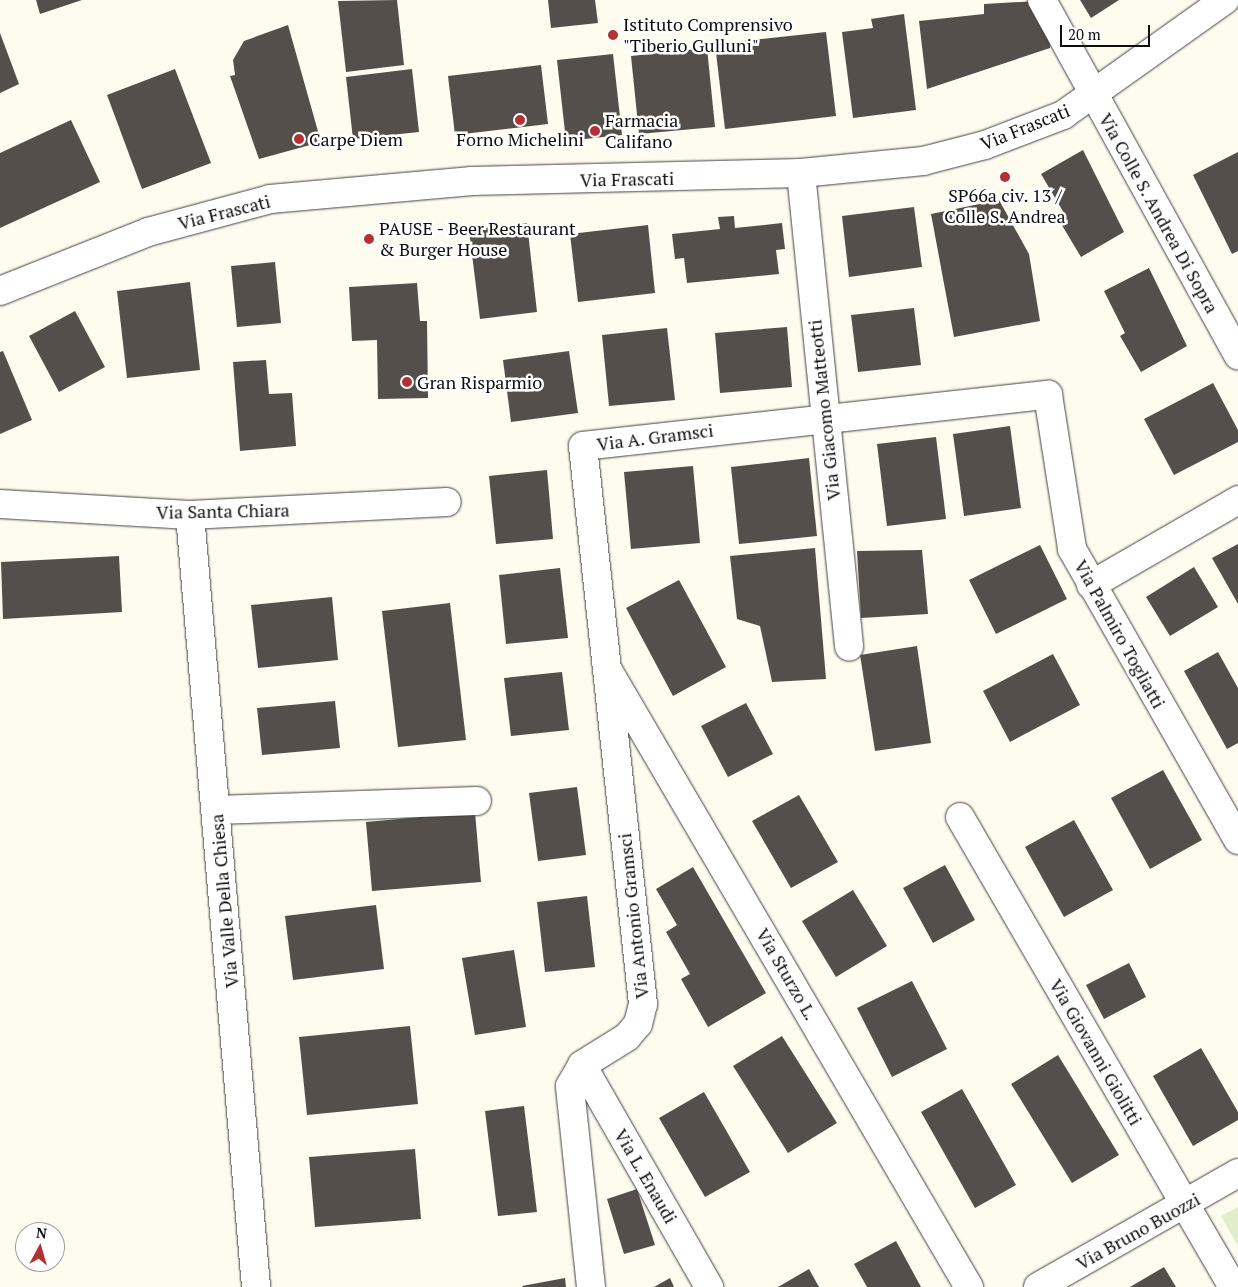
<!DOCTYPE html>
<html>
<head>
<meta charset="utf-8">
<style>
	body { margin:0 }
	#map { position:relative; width:1238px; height:1287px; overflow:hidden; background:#fefbef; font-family:"PT Serif",serif }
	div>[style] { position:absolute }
	.pitch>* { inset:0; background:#e1eecc }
	.building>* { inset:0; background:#554f4b }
	.roads { filter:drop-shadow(0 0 1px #414141) drop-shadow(0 0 1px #414141) }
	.minor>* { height:28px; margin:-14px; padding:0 14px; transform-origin:14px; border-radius:14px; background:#fff }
	.dots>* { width:14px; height:14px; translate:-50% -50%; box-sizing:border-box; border:2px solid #fff; border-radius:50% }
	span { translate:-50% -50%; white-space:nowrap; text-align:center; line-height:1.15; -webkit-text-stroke:5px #fff; paint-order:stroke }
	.poi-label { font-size:18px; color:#0e0e0e }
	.left { translate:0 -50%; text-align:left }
	.street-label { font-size:18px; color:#0e0e0e }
	.north { position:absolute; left:15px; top:1222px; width:50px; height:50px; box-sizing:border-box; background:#fff; border:1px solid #9f9f9f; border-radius:50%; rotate:6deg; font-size:14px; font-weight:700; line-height:20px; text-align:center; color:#0e0e0e }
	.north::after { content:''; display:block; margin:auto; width:18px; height:22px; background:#b33034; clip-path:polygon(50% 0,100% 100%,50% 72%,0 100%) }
	.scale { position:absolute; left:1060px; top:25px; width:90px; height:22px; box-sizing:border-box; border:2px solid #0e0e0e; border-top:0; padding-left:6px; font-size:15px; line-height:18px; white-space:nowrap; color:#0e0e0e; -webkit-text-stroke:4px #fff; paint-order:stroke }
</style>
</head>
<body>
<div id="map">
	<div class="pitch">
		<div style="clip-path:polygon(1238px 1207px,1238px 1246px,1221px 1216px)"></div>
	</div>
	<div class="building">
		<div style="clip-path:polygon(36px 0,82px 0,40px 14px)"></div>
		<div style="clip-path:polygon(397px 0,404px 65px,346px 72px,338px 1px)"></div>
		<div style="clip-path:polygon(548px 0,595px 0,598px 23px,551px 28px)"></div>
		<div style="clip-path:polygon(1080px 0,1119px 0,1091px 18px)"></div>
		<div style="clip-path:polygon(1037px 1px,1051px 32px,1050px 48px,927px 89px,919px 21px,984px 14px,984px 4px)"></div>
		<div style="clip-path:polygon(904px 14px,916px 110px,853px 118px,842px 32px,873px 28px,871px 19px)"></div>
		<div style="clip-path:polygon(288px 25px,321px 142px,259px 159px,230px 76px,235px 75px,233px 60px,244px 41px)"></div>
		<div style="clip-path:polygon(826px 32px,836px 116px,725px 129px,715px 44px)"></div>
		<div style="clip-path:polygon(0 33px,19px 84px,0 93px)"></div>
		<div style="clip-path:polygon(707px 48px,715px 127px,639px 134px,631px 56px)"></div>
		<div style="clip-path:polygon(613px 54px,622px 135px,566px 141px,557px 60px)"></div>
		<div style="clip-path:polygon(541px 65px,548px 124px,455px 135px,448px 76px)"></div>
		<div style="clip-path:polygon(175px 69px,211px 163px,142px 189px,107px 95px)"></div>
		<div style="clip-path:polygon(412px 69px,419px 132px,353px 139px,346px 77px)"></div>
		<div style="clip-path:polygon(71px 120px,100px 182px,0 228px,0 153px)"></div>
		<div style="clip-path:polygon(1083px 150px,1124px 232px,1081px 257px,1057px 217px,1064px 213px,1041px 174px)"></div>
		<div style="clip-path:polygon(1238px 152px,1238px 251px,1232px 254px,1193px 175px)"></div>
		<div style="clip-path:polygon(999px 200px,1029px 254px,1040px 321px,954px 337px,931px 214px)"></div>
		<div style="clip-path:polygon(914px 207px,922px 267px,849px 277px,842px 216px)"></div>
		<div style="clip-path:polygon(734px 216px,735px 228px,782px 223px,785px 249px,776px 250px,779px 274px,687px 283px,684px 258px,675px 259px,672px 234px,720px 229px,718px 217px)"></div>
		<div style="clip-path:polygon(527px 223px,537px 312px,480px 319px,469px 230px)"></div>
		<div style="clip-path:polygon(648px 225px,655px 293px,578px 302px,570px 234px)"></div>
		<div style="clip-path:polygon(275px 262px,281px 323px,237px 327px,231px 266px)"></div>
		<div style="clip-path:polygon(1149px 268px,1187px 346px,1141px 372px,1120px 336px,1125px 333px,1104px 291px)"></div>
		<div style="clip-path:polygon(190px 282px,200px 370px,127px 378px,117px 291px)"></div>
		<div style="clip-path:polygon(417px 283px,420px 321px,427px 321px,428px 398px,378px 399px,377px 340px,352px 341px,349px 287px)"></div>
		<div style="clip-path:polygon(914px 308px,921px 365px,858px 372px,851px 315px)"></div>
		<div style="clip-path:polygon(75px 311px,105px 367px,59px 392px,29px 336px)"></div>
		<div style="clip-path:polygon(787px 327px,792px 387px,720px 393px,715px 333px)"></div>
		<div style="clip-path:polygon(667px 328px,675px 400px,609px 406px,602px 335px)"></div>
		<div style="clip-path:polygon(3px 351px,32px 420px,0 434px,0 352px)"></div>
		<div style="clip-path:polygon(569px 351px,578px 413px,511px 422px,503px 360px)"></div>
		<div style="clip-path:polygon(266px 360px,269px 394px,292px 393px,296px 446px,240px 451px,233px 362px)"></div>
		<div style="clip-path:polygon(1213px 383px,1238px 430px,1238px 442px,1174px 475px,1144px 419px)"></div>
		<div style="clip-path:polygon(1010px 426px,1021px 508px,964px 516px,953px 434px)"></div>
		<div style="clip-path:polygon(936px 437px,946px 519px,887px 526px,877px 444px)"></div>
		<div style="clip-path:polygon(809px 458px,817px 536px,739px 544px,731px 467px)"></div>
		<div style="clip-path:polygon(693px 466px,700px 543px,631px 549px,624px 472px)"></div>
		<div style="clip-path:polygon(547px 470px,553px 539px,496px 544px,489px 476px)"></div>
		<div style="clip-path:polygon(1238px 544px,1238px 604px,1212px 558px)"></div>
		<div style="clip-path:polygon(1040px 545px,1067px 599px,996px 634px,969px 580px)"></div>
		<div style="clip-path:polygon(815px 548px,826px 679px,772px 682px,760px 626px,737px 619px,730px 556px)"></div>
		<div style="clip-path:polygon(922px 550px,928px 614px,861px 618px,857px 551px)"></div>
		<div style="clip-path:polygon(119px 556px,122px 612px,3px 619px,1px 562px)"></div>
		<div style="clip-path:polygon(1194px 567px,1218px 607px,1170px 636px,1146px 597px)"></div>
		<div style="clip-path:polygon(560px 568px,568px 638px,506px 644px,499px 575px)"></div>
		<div style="clip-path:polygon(679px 580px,726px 667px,673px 696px,626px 608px)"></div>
		<div style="clip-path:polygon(332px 597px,338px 660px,258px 668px,251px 605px)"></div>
		<div style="clip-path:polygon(450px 603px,466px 740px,398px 747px,382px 611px)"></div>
		<div style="clip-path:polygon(917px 646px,931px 743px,875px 751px,860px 655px)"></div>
		<div style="clip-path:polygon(1218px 652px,1238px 688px,1238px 743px,1227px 749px,1184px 671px)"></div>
		<div style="clip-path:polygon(1053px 654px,1080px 705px,1010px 742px,983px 691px)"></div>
		<div style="clip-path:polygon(562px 672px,569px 730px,511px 736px,504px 678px)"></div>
		<div style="clip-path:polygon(335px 701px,340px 748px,262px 755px,257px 708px)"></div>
		<div style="clip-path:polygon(746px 703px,773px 754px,728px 777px,701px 726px)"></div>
		<div style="clip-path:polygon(1163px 770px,1202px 840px,1150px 869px,1111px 798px)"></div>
		<div style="clip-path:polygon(577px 787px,586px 855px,538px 861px,529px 793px)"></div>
		<div style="clip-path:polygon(799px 795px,838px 862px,791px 888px,752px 821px)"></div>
		<div style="clip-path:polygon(475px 812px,481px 882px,372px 891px,366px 822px)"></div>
		<div style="clip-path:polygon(1074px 820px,1113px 890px,1064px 917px,1025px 847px)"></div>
		<div style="clip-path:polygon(945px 865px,975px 920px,933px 943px,903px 888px)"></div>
		<div style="clip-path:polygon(693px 867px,766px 993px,708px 1027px,681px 979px,690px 974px,666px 932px,677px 925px,656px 889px)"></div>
		<div style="clip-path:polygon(853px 890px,887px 946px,836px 977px,802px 921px)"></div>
		<div style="clip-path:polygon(587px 896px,595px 967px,545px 972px,537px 902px)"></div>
		<div style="clip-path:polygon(376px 905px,384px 969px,293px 980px,285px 916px)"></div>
		<div style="clip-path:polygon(514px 950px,526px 1027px,475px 1035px,462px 958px)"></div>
		<div style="clip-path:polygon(1129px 963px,1146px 997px,1104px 1019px,1086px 985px)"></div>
		<div style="clip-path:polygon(912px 981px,947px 1049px,892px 1077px,857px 1008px)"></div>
		<div style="clip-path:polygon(410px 1026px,418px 1104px,307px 1115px,299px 1037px)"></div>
		<div style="clip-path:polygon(782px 1036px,837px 1123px,788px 1153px,733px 1066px)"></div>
		<div style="clip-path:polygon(1201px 1048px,1238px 1112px,1238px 1120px,1193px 1146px,1153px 1076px)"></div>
		<div style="clip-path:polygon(1058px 1055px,1119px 1155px,1072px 1183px,1011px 1084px)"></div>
		<div style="clip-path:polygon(962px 1089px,1016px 1185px,975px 1208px,921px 1112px)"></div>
		<div style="clip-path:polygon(704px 1092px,750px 1172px,705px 1197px,659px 1118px)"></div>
		<div style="clip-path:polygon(524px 1106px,537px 1212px,498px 1216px,485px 1111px)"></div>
		<div style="clip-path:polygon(415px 1149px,421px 1219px,315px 1227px,309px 1157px)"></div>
		<div style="clip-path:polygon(637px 1189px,655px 1245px,624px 1254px,607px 1199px)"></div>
		<div style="clip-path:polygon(896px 1241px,921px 1287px,867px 1287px,854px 1264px)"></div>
		<div style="clip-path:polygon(1164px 1267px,1176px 1287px,1130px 1287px)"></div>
		<div style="clip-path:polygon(809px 1269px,819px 1287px,778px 1287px)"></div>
		<div style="clip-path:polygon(565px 1278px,566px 1287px,523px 1287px,522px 1286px)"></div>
		<div style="clip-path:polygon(670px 1278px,674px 1287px,654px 1287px)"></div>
	</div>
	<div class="roads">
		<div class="minor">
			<div style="left:1042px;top:0;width:406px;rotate:61.1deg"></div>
			<div style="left:801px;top:173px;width:476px;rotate:84.2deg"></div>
			<div style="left:0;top:291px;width:159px;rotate:-21.7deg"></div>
			<div style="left:148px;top:232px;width:126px;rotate:-15.1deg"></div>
			<div style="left:270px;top:199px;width:203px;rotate:-5.1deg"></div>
			<div style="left:472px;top:181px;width:329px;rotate:-1.4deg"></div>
			<div style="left:801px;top:173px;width:123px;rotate:-5.6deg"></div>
			<div style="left:923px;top:161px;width:64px;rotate:-14.5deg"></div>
			<div style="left:985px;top:145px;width:84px;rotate:-21deg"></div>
			<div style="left:1063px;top:115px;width:199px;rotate:-35.4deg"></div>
			<div style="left:0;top:504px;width:190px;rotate:3.3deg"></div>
			<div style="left:190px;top:515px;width:257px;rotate:-2.9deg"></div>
			<div style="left:190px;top:515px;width:775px;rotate:85.11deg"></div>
			<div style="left:1091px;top:585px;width:170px;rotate:-30deg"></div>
			<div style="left:609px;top:672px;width:713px;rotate:59.66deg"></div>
			<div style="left:217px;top:810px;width:260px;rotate:-2deg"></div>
			<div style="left:960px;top:817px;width:544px;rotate:59.85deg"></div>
			<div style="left:582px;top:1065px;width:256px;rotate:60.2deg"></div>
			<div style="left:591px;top:1287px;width:202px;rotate:-96deg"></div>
			<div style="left:570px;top:1086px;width:24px;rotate:-60deg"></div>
			<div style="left:582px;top:1065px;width:53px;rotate:-31.9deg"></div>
			<div style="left:627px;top:1037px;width:17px;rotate:-50deg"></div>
			<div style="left:638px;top:1024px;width:21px;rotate:-76deg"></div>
			<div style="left:643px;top:1004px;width:561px;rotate:-96.14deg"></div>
			<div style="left:583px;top:446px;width:468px;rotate:-6.3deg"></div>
			<div style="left:1048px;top:395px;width:156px;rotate:81.1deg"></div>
			<div style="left:1072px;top:549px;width:335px;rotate:60.3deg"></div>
			<div style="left:1038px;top:1287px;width:230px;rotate:-29.7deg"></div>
		</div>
	</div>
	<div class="dots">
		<div style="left:613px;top:35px;background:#b33034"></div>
		<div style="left:520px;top:120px;background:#b33034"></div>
		<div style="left:595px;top:131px;background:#b33034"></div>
		<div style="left:299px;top:139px;background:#b33034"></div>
		<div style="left:1005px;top:177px;background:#b33034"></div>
		<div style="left:369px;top:239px;background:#b33034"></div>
		<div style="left:407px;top:382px;background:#b33034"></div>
	</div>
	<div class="poi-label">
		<span class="left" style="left:623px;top:35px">Istituto Comprensivo<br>"Tiberio Gulluni"</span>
		<span class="left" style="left:605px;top:131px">Farmacia<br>Califano</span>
		<span class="left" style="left:309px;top:139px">Carpe Diem</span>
		<span style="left:520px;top:139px">Forno Michelini</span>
		<span style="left:1005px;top:206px">SP66a civ. 13 /<br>Colle S. Andrea</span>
		<span class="left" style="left:379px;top:239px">PAUSE - Beer Restaurant<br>&amp; Burger House</span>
		<span class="left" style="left:417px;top:382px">Gran Risparmio</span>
	</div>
	<div class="street-label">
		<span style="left:1025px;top:127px;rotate:-22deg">Via Frascati</span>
		<span style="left:627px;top:179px;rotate:-1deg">Via Frascati</span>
		<span style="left:224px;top:212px;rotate:-14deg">Via Frascati</span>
		<span style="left:1159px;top:213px;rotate:61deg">Via Colle S. Andrea Di Sopra</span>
		<span style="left:824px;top:410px;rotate:-96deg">Via Giacomo Matteotti</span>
		<span style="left:655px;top:437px;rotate:-7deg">Via A. Gramsci</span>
		<span style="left:223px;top:511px;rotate:-1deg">Via Santa Chiara</span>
		<span style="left:1120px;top:634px;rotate:61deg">Via Palmiro Togliatti</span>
		<span style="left:224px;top:901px;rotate:-95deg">Via Valle Della Chiesa</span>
		<span style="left:633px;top:916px;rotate:-96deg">Via Antonio Gramsci</span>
		<span style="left:787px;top:974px;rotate:60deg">Via Sturzo L.</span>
		<span style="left:1096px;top:1052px;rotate:60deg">Via Giovanni Giolitti</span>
		<span style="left:646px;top:1176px;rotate:60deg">Via L. Enaudi</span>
		<span style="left:1138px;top:1231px;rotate:-29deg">Via Bruno Buozzi</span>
	</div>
	<div class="north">N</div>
	<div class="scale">20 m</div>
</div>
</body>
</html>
